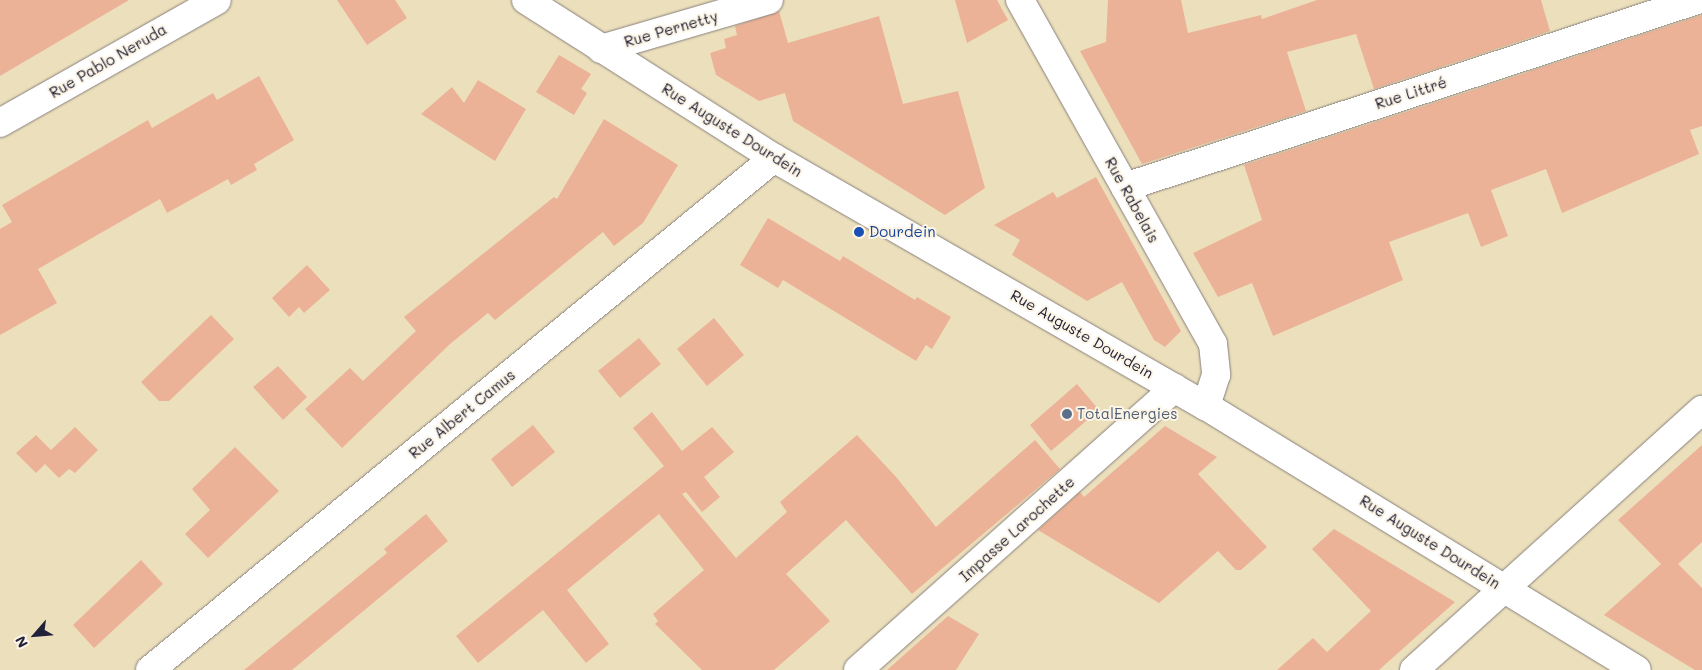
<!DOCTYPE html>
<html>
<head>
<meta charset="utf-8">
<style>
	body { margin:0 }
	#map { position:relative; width:1702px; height:670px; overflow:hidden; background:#ecdfbc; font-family:Mali,sans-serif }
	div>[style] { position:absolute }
	.building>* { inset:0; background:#ecb297 }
	.roads { filter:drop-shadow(0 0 1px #87807c) drop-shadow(0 0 1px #87807c) }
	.minor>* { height:28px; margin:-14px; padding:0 14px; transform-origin:14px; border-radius:14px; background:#fff }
	.dots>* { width:14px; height:14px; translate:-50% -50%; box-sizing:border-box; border:2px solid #fcf5e5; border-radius:50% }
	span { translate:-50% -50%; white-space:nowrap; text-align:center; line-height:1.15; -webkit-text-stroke:4px #fcf5e5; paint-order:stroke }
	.street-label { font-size:15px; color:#22223b }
	.transit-label { font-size:15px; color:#164399 }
	.left { translate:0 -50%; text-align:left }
	.service-label { font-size:15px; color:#4e5e75 }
	.north { position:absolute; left:10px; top:610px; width:50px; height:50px; -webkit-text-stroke:4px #fcf5e5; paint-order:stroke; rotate:243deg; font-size:14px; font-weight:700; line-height:20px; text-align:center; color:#22223b }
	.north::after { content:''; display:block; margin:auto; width:18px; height:22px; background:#22223b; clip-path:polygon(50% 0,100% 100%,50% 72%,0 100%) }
</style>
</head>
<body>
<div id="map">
	<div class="building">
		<div style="clip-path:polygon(0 0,129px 0,0 76px)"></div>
		<div style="clip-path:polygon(337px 0,395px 0,407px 18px,367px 45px)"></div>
		<div style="clip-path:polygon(955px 0,997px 0,1008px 20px,967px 43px)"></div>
		<div style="clip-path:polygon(1108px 0,1181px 0,1188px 33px,1261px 15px,1262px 19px,1317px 0,1541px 0,1550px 31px,1374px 89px,1356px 34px,1287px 52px,1306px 111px,1142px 164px,1080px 51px,1106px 42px)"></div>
		<div style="clip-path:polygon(779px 11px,788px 43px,879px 16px,903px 104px,958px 91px,985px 188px,945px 215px,793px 121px,785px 93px,759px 101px,716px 75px,710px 53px,726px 48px,724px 39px,737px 35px,735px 26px)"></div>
		<div style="clip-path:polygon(1702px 15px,1702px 126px,1690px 130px,1699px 154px,1562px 213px,1546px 169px,1491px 190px,1508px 236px,1481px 247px,1468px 213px,1389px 242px,1403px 280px,1273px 336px,1252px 283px,1218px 297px,1193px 253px,1262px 220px,1244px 165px)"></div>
		<div style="clip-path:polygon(559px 55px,591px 74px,581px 89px,587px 93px,574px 115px,536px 92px)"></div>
		<div style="clip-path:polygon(259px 76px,294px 140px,254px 164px,257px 170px,231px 185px,228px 179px,167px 213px,160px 199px,38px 269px,57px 303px,0 335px,0 229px,12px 222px,2px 205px,148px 120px,152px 128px,213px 93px,217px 100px)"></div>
		<div style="clip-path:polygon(478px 80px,526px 109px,495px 161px,421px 114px,452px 87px,464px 103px)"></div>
		<div style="clip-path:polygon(604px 119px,678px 165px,643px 223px,614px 246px,603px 232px,495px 320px,488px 313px,450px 344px,342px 448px,305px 409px,350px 368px,363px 381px,416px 331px,404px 317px,554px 197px,557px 199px)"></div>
		<div style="clip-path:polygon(1096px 177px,1181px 331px,1165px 347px,1154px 340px,1122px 282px,1087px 301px,1012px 255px,1020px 240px,994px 225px,1053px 192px,1057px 198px)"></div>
		<div style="clip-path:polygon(768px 218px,840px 261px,843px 256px,915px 300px,917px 297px,951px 317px,932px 349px,926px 345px,916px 361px,783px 280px,778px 288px,740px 265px)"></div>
		<div style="clip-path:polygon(307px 265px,330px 290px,304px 313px,299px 307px,289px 317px,272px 298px)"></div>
		<div style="clip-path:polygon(211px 315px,234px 339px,169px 401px,159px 401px,141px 382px)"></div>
		<div style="clip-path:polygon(714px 318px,744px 355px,707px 386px,677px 349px)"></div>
		<div style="clip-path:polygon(639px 338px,661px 364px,620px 398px,598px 371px)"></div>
		<div style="clip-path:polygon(278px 366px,307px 397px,283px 420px,253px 387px)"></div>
		<div style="clip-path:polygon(1077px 384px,1099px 410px,1051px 451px,1030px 425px)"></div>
		<div style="clip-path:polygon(652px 412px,682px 451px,712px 427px,734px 452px,704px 477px,720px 497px,702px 512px,686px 492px,682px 494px,736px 558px,787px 512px,780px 502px,857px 435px,897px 478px,936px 527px,1035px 440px,1060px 469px,912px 594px,846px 520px,786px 574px,830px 621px,774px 670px,702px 670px,655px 624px,658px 621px,653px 614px,704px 570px,659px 514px,567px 590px,609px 644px,586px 663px,543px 610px,478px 663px,456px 636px,664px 466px,633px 428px)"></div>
		<div style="clip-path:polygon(533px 425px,555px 452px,512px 487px,491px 459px)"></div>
		<div style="clip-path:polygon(1165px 426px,1217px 457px,1198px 474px,1267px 547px,1241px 570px,1236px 570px,1218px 551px,1159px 603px,1038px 530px,1080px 492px,1084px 497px)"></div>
		<div style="clip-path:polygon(75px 427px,98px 450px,75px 473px,69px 469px,59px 478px,45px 464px,36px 473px,16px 453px,36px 435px,51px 450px)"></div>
		<div style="clip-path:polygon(1702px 445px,1702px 542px,1678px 564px,1702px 588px,1702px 670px,1695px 670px,1604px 615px,1661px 564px,1618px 520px)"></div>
		<div style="clip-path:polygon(235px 447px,279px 491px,208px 558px,185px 534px,210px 510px,192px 489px)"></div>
		<div style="clip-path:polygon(426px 514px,448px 541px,292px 670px,244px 670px,387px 553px,384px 549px)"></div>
		<div style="clip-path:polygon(1334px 529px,1455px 602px,1379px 670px,1277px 670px,1313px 638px,1327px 652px,1371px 611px,1312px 549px)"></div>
		<div style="clip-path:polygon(141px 560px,163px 584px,94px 648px,73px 625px)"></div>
		<div style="clip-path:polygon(948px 616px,979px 634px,956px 670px,887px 670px)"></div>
	</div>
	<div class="roads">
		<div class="minor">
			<div style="left:526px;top:0;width:294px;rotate:32.5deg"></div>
			<div style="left:774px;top:158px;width:498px;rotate:29.9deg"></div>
			<div style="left:1206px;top:406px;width:505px;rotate:31.49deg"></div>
			<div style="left:1020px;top:0;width:394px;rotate:60.7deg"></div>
			<div style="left:1213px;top:344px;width:31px;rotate:84deg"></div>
			<div style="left:1216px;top:375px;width:33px;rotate:108deg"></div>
			<div style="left:601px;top:49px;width:175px;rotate:-16.3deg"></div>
			<div style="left:0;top:123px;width:249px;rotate:-29.5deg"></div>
			<div style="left:1125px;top:187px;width:602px;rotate:-18.1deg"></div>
			<div style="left:150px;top:670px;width:807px;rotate:-39.37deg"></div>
			<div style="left:858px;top:670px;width:424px;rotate:-41.7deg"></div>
			<div style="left:1414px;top:670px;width:388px;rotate:-42.1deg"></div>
		</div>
	</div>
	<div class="dots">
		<div style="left:859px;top:232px;background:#1a4fb4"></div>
		<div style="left:1067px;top:414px;background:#5c6f8a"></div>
	</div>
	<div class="street-label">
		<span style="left:671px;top:29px;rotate:-16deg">Rue Pernetty</span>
		<span style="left:108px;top:61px;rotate:-30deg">Rue Pablo Neruda</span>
		<span style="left:1411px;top:93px;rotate:-18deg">Rue Littré</span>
		<span style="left:732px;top:130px;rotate:32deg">Rue Auguste Dourdein</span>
		<span style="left:1132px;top:200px;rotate:61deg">Rue Rabelais</span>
		<span style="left:1082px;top:334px;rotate:30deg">Rue Auguste Dourdein</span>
		<span style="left:462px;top:414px;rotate:-39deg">Rue Albert Camus</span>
		<span style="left:1017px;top:529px;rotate:-42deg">Impasse Larochette</span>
		<span style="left:1430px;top:542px;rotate:32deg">Rue Auguste Dourdein</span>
	</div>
	<div class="transit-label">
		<span class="left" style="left:869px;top:232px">Dourdein</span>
	</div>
	<div class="service-label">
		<span class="left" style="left:1077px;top:414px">TotalEnergies</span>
	</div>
	<div class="north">N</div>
</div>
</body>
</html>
